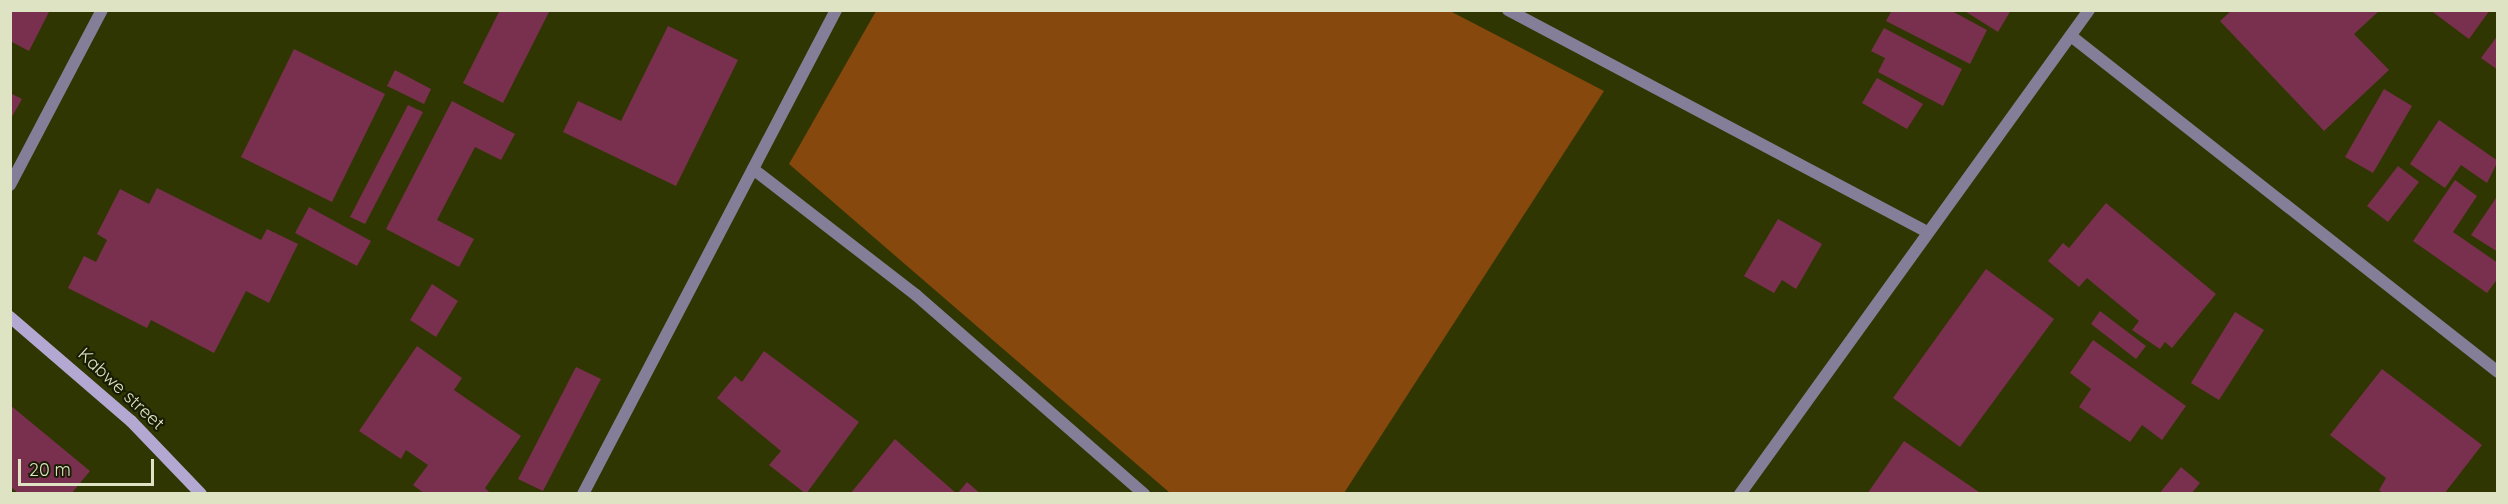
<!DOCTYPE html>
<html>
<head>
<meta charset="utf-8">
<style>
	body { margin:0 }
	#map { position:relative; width:2508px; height:504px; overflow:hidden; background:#303602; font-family:Quicksand,sans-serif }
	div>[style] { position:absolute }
	.green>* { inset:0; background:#86480d }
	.building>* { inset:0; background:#792f4e }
	.street>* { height:12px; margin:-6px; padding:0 6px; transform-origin:6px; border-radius:6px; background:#847e98 }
	.secondary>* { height:12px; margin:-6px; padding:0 6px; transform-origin:6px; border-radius:6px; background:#b3a8d2 }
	span { translate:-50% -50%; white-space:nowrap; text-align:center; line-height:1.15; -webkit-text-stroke:4.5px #181c03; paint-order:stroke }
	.street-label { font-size:18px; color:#dde3c3 }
	.frame { position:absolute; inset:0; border:12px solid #dde3c3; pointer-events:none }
	.scale { position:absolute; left:18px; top:459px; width:136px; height:27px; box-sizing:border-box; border:3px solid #dde3c3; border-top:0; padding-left:8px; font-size:18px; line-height:21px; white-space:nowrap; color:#dde3c3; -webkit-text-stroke:4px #181c03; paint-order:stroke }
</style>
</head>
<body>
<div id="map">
	<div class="green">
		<div style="clip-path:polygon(876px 11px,1450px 11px,1604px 91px,1344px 493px,1170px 493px,789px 164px)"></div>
	</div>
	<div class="building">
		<div style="clip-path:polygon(10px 10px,50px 10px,29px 51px,10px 41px)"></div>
		<div style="clip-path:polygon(500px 10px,550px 10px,503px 103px,463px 83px)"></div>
		<div style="clip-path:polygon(1892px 10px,1950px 10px,1987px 30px,1970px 64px,1886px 21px)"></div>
		<div style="clip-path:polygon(1963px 10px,2011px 10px,1998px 32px)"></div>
		<div style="clip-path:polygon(2232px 10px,2380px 10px,2354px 34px,2389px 70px,2324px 131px,2220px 21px)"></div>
		<div style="clip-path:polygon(2430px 10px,2490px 10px,2469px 39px)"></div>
		<div style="clip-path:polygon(668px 26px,738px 60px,676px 186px,563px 132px,578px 101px,621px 121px)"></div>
		<div style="clip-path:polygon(1884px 28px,1962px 69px,1943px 106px,1878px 72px,1885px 58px,1871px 51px)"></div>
		<div style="clip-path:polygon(2498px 35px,2498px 70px,2481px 58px)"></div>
		<div style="clip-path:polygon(294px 49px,385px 94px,332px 202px,241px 157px)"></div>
		<div style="clip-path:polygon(395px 70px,431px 89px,424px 104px,387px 86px)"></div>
		<div style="clip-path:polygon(1877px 78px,1923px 104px,1907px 129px,1862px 103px)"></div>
		<div style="clip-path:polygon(2384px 89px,2412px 106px,2373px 173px,2345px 157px)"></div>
		<div style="clip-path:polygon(10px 93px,22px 99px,10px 120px)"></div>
		<div style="clip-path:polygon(452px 101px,515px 134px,501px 160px,475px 147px,437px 220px,474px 239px,459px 267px,386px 229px)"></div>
		<div style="clip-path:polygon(408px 105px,423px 112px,365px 224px,350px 217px)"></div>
		<div style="clip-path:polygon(2439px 120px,2498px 161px,2487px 183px,2461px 165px,2445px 188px,2410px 164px)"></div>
		<div style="clip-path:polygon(2398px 166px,2419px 182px,2388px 222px,2367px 206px)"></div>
		<div style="clip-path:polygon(2455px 180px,2477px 196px,2453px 232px,2498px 263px,2498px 278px,2487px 293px,2413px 241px)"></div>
		<div style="clip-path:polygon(157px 188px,261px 240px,267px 229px,298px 244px,269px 303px,246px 291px,214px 353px,151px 320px,147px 328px,68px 288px,84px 256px,96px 262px,107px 240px,97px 234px,120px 189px,149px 204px)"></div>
		<div style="clip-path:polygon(2498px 195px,2498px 252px,2471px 235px)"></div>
		<div style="clip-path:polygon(2106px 203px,2216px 294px,2172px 348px,2165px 342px,2160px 349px,2132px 330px,2139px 321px,2087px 278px,2079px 287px,2048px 261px,2063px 243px,2069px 248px)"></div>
		<div style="clip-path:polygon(309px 207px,371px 241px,357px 266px,295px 233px)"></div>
		<div style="clip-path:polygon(1778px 219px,1822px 244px,1796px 289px,1782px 280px,1774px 293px,1744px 276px)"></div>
		<div style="clip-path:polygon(1986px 269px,2054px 319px,1960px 447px,1893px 398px)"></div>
		<div style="clip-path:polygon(432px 284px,458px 301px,436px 337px,410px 320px)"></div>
		<div style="clip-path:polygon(2100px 311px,2146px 346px,2136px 359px,2091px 324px)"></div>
		<div style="clip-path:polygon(2235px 312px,2264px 330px,2219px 400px,2191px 383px)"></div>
		<div style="clip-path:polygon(2093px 340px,2186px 406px,2162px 440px,2142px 425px,2130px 442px,2079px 407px,2091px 389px,2070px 373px)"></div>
		<div style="clip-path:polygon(417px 346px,462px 378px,454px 390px,521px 436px,485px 488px,491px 494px,425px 494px,413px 485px,428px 465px,406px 450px,401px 459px,359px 431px)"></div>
		<div style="clip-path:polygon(764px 351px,859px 422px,806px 494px,769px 465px,781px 451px,717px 398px,735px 376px,742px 382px)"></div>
		<div style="clip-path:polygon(576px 367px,601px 379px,543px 491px,518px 479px)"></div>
		<div style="clip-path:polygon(2382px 369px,2482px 445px,2444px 494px,2384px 494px,2379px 490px,2386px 478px,2330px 435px)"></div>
		<div style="clip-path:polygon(10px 405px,90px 471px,71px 494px,19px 494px,10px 486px)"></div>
		<div style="clip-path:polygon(895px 439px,924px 465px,957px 494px,850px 494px)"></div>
		<div style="clip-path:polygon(1904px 441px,1982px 494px,1867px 494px)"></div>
		<div style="clip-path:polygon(2181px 467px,2200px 483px,2191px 494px,2159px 494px)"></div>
		<div style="clip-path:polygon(967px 482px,981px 494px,957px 494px)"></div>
	</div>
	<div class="street">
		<div style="left:1508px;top:10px;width:475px;rotate:27.9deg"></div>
		<div style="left:2071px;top:36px;width:543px;rotate:38.2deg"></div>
		<div style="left:753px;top:169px;width:206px;rotate:37.7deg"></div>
		<div style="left:916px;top:295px;width:303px;rotate:41.1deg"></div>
		<div style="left:10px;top:185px;width:198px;rotate:-62.3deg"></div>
		<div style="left:583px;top:494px;width:546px;rotate:-62.4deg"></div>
		<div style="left:1740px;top:494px;width:597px;rotate:-54.21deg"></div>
	</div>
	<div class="secondary">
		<div style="left:10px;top:317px;width:160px;rotate:40.7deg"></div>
		<div style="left:131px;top:421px;width:101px;rotate:46.2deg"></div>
	</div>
	<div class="street-label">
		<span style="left:121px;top:389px;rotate:43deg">Kabwe street</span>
	</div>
	<div class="frame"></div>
	<div class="scale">20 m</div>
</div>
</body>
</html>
